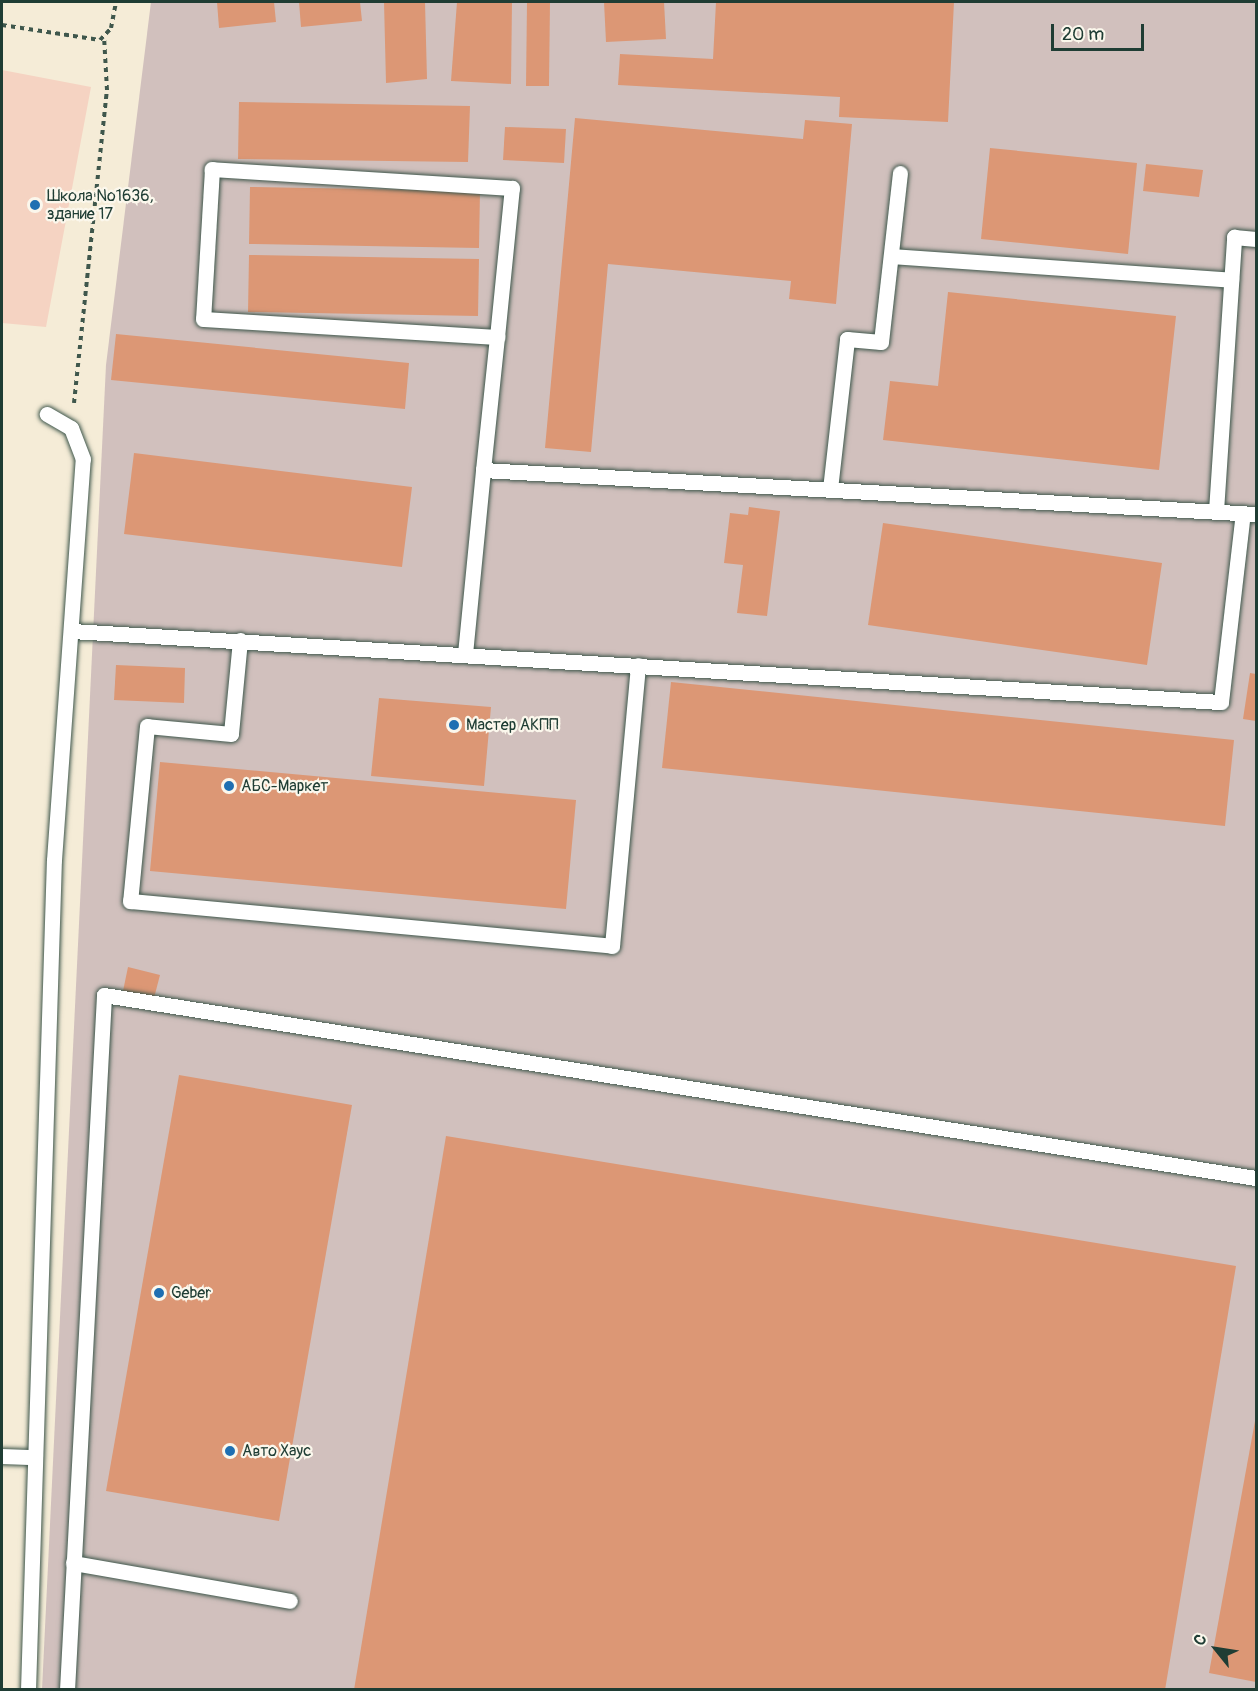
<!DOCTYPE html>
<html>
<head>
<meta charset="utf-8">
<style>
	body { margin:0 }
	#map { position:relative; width:1258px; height:1691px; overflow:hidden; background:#f5ecd7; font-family:Pangolin,sans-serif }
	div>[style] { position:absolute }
	.built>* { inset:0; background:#f5d3c2 }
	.industrial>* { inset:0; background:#d1c0bd }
	.building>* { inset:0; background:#dc9775 }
	.path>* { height:4px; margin-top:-2px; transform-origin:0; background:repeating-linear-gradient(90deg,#3f574c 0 4.5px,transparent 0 9px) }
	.roads { filter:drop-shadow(0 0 2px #3f574c) drop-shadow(0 0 2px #3f574c) }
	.service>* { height:15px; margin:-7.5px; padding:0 7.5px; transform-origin:7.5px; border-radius:7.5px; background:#fff }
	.dots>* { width:16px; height:16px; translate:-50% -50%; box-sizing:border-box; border:3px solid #fbf7ec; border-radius:50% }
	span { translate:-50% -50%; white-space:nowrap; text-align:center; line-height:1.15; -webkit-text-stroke:4.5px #fbf7ec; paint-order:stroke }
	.poi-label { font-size:16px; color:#1f3d34 }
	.left { translate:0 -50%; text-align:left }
	.frame { position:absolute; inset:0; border:3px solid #1f3d34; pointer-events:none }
	.north { position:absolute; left:1186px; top:1619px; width:60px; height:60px; -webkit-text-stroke:4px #fbf7ec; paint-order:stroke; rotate:300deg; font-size:16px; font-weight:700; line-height:24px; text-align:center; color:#1f3d34 }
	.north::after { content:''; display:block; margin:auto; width:21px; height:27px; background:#1f3d34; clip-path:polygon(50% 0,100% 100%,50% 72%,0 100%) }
	.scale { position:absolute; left:1051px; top:24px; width:93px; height:27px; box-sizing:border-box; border:3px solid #1f3d34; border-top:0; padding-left:8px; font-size:18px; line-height:21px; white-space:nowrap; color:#1f3d34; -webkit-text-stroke:4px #fbf7ec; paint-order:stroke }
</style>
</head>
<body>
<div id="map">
	<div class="built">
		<div style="clip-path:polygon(2px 70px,91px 87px,46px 327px,2px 323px)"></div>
	</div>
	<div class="industrial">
		<div style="clip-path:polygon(151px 2px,1256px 2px,1256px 1689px,42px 1690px,106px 365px)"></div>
	</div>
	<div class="building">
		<div style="clip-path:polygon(217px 2px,274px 2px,276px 22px,219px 28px)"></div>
		<div style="clip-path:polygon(299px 2px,360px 2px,362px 21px,301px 27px)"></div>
		<div style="clip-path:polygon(384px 2px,425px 2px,427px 79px,386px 83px)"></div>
		<div style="clip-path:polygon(457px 2px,512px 2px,511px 84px,451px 81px)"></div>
		<div style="clip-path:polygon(527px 2px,550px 2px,549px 86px,526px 86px)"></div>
		<div style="clip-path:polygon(604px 2px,664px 2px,666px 39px,606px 42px)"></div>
		<div style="clip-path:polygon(716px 2px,954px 2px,948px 122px,839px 117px,840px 97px,618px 85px,620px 54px,713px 59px)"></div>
		<div style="clip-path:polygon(239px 102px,470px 106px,468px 162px,238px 159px)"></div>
		<div style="clip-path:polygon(575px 118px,803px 139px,805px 120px,852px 124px,836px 304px,789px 299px,791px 281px,608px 264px,591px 452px,545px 448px)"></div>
		<div style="clip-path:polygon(505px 127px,566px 129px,564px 163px,503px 160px)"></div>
		<div style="clip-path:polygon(990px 148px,1137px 163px,1128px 254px,981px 239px)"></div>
		<div style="clip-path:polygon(1146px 164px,1203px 170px,1199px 197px,1143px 191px)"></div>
		<div style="clip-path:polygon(250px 187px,480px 191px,479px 248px,249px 244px)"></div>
		<div style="clip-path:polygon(249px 255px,479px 259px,478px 316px,248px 312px)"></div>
		<div style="clip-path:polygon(948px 292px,1176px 316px,1159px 470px,883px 440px,890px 381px,938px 386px)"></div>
		<div style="clip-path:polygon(116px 334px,409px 363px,405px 409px,111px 380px)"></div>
		<div style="clip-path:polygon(134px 453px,412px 487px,402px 567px,124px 534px)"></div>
		<div style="clip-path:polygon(749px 507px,780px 511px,767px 616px,737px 613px,743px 565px,724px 563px,730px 513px,748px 515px)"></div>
		<div style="clip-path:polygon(883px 523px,1162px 563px,1147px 665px,868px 625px)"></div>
		<div style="clip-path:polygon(116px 665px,185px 668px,184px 703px,114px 700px)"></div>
		<div style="clip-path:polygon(1250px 673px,1256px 674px,1256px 721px,1243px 719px)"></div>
		<div style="clip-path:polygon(671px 682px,1234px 740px,1225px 826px,662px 768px)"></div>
		<div style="clip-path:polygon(379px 698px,491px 707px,484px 786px,371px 776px)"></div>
		<div style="clip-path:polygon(160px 762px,576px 800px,566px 909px,150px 871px)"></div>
		<div style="clip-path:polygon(128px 967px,160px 975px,154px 998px,123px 991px)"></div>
		<div style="clip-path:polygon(179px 1075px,352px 1105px,279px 1521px,106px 1491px)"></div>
		<div style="clip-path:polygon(446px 1136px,1236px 1266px,1165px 1690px,354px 1690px)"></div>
		<div style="clip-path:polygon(1255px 1421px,1256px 1421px,1256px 1682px,1209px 1673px)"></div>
	</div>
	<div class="path">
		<div style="left:2px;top:25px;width:99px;rotate:8.7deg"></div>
		<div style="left:100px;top:40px;width:16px;rotate:-47deg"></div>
		<div style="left:111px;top:28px;width:26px;rotate:-79deg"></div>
		<div style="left:74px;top:403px;width:315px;rotate:-84deg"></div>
		<div style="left:107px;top:90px;width:53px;rotate:-93.2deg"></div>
	</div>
	<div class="roads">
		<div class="service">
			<div style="left:891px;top:256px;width:341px;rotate:4deg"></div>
			<div style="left:483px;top:470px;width:774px;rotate:3.26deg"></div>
			<div style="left:830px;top:489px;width:151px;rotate:-83.5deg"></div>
			<div style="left:847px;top:339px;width:34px;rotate:5deg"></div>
			<div style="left:881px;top:342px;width:170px;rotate:-83.6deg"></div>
			<div style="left:1216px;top:511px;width:275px;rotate:-86.2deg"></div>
			<div style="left:1234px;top:237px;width:22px;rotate:5deg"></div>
			<div style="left:72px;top:631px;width:1151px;rotate:3.54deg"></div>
			<div style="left:1221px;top:702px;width:190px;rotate:-83.4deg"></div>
			<div style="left:240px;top:640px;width:94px;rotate:95.5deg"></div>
			<div style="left:231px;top:734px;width:84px;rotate:-174.6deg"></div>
			<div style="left:147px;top:726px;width:176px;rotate:95.5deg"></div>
			<div style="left:130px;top:901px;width:484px;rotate:5.3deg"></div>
			<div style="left:612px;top:946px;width:282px;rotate:-84.7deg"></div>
			<div style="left:465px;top:654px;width:185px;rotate:-84.4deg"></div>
			<div style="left:483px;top:470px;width:134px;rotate:-84deg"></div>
			<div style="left:497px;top:337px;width:150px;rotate:-84.3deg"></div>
			<div style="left:512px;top:188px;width:301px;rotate:-176.4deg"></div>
			<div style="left:212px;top:169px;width:150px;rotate:93.4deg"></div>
			<div style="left:203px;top:319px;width:295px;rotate:3.5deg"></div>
			<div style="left:2px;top:1456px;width:33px;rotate:2deg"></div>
			<div style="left:73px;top:1563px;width:220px;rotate:9.9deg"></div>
			<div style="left:28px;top:1690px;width:830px;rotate:-88.21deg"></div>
			<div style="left:54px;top:860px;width:402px;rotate:-85.9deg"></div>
			<div style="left:83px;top:459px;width:33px;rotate:-111deg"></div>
			<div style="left:71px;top:428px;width:28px;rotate:-150deg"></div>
			<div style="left:67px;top:1690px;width:696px;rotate:-86.95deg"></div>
			<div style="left:104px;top:995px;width:1166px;rotate:9.03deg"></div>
		</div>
	</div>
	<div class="dots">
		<div style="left:35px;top:205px;background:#1f6fb2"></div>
		<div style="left:454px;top:725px;background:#1f6fb2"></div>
		<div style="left:229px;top:786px;background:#1f6fb2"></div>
		<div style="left:159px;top:1293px;background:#1f6fb2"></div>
		<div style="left:230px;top:1451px;background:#1f6fb2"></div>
	</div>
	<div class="poi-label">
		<span class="left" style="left:47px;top:205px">Школа №1636,<br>здание 17</span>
		<span class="left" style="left:466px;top:725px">Мастер АКПП</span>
		<span class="left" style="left:241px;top:786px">АБС-Маркет</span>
		<span class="left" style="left:171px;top:1293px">Geber</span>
		<span class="left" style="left:242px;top:1451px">Авто Хаус</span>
	</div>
	<div class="frame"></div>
	<div class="north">С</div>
	<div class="scale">20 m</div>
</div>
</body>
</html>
